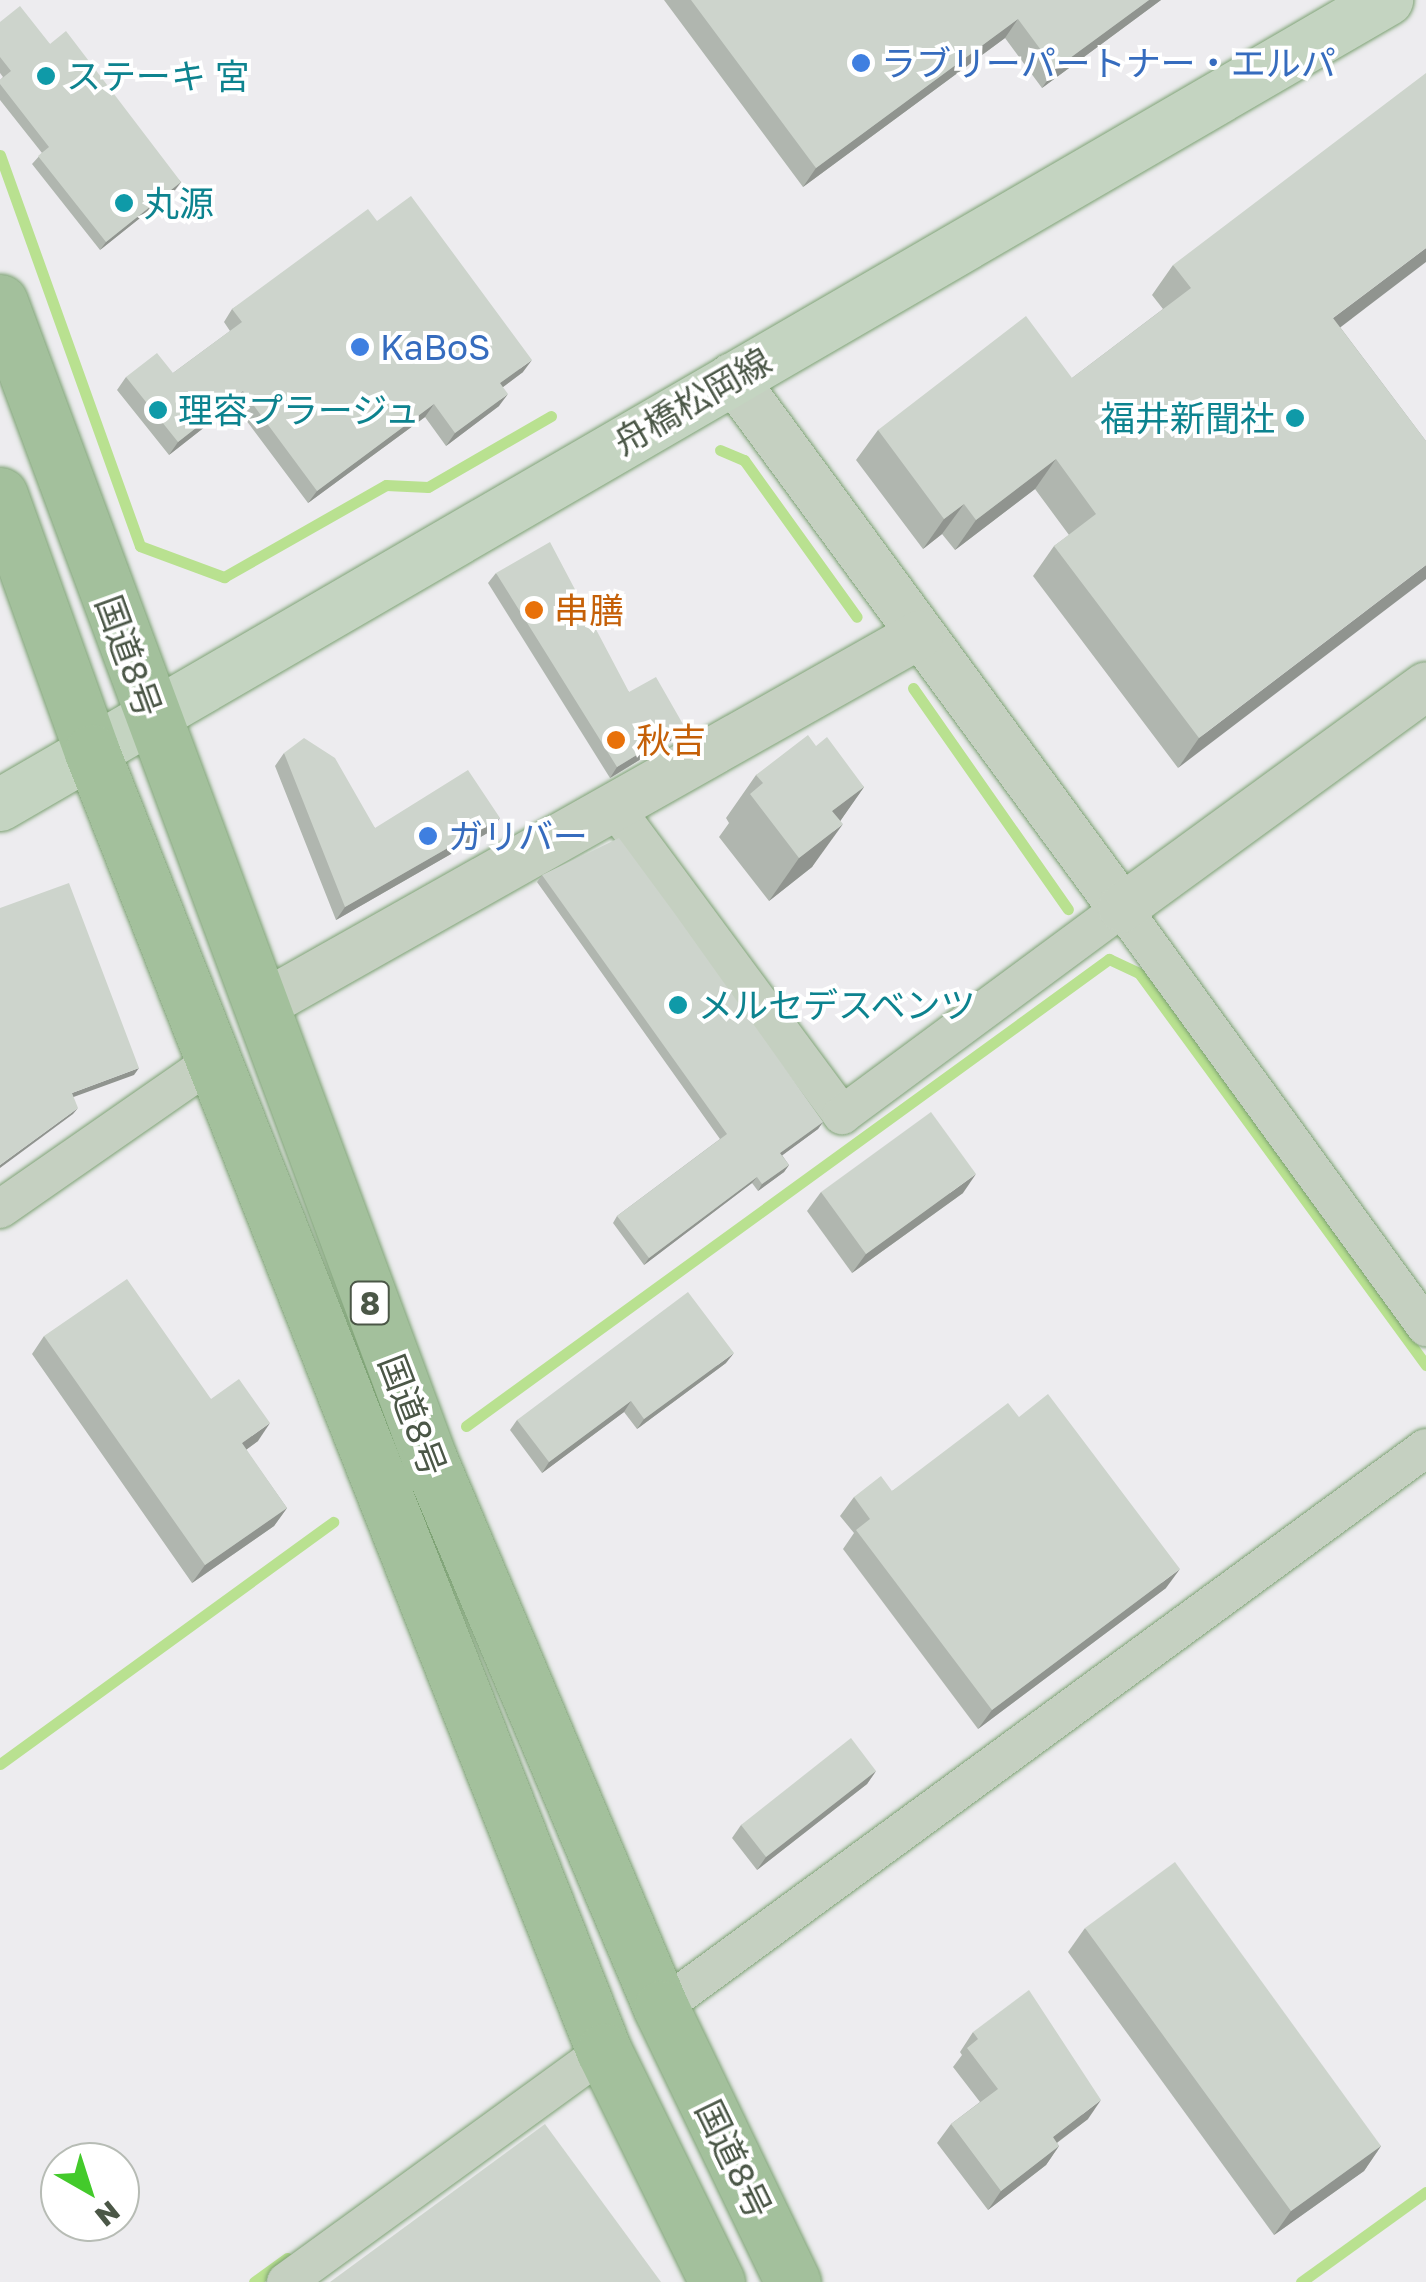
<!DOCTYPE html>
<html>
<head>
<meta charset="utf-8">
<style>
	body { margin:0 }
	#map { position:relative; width:1426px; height:2282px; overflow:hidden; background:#edecef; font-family:"Golos Text","Noto Sans JP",sans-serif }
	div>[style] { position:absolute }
	.stream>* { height:11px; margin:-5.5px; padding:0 5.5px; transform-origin:5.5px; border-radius:5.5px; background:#b9e190 }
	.roads { filter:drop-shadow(0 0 2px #7da274) drop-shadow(0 0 2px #7da274) }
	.minor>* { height:38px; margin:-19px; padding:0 19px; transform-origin:19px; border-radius:19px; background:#c5d0c1 }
	.tertiary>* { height:48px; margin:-24px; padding:0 24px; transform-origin:24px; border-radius:24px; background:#c5d0c1 }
	.secondary>* { height:52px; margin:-26px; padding:0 26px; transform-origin:26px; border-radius:26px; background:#c4d4c1 }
	.trunk>* { height:55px; margin:-27.5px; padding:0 27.5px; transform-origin:27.5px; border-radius:27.5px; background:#a3c09c }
	.wall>* { inset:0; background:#b0b6af }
	.shaded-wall>* { inset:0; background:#90948f }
	.building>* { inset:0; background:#cdd4cc }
	.dots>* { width:28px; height:28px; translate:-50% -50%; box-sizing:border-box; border:5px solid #fff; border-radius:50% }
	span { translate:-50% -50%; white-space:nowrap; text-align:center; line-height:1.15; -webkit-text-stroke:8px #fff; paint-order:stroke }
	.shield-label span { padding:2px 8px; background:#fff; border:2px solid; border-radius:8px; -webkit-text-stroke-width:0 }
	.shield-label { font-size:32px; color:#4b5747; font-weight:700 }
	.shop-label { font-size:35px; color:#366cbe }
	.left { translate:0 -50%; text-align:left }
	.culture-label { font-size:35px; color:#0d838f }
	.right { translate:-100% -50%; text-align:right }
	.street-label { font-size:35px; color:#4b5747 }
	.food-label { font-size:35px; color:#c56008 }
	.north { position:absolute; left:40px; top:2142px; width:100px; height:100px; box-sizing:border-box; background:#fff; border:2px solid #b7bcb5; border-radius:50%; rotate:141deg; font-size:28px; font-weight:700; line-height:40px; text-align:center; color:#4b5747 }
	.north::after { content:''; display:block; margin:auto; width:35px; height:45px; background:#43ca2b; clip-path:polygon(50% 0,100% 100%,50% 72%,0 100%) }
</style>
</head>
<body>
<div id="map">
	<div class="stream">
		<div style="left:0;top:155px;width:415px;rotate:70.3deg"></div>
		<div style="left:140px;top:546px;width:90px;rotate:20.3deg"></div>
		<div style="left:224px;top:577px;width:186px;rotate:-29.6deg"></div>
		<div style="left:386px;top:485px;width:42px;rotate:2.7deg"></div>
		<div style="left:428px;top:487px;width:142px;rotate:-30deg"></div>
		<div style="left:720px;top:450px;width:26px;rotate:23deg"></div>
		<div style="left:744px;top:460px;width:193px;rotate:54.3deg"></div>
		<div style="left:913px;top:688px;width:270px;rotate:55deg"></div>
		<div style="left:466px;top:1426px;width:795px;rotate:-35.99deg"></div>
		<div style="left:1109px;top:959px;width:33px;rotate:25deg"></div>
		<div style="left:1139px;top:973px;width:486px;rotate:53.8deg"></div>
		<div style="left:0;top:1764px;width:412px;rotate:-36deg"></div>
		<div style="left:254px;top:2282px;width:41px;rotate:-36deg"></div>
		<div style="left:1301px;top:2282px;width:154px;rotate:-35.8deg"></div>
	</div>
	<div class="roads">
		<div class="minor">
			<div style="left:615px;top:808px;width:382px;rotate:53.5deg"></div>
			<div style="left:842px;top:1115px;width:348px;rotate:-36.5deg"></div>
			<div style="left:1122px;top:908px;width:518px;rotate:54.04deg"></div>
			<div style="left:0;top:1209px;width:259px;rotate:-34.8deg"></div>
			<div style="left:661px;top:2008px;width:948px;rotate:-36.21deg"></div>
			<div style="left:286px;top:2282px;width:393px;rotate:-36deg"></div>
		</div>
		<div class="tertiary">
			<div style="left:732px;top:377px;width:659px;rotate:53.7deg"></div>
			<div style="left:1122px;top:908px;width:376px;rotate:-36.1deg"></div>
			<div style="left:259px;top:1007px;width:758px;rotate:-29.41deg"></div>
		</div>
		<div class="secondary">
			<div style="left:0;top:805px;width:1604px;rotate:-30.13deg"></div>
		</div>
		<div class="trunk">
			<div style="left:0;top:302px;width:1233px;rotate:69.64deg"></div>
			<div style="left:429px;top:1458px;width:597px;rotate:67.13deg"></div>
			<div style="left:661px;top:2008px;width:304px;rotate:64.3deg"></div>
			<div style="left:0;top:495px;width:273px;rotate:70.3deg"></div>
			<div style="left:92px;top:752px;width:1396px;rotate:68.49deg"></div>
			<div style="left:604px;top:2051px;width:257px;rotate:63.9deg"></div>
		</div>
	</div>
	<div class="wall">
		<div style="clip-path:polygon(664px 0,1161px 0,1042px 88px,1005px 38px,803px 187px)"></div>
		<div style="clip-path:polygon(0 22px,50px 44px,181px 182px,175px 190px,100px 250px,32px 164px,42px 153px,0 100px,0 80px,3px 77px,0 73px)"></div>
		<div style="clip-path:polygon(377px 221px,523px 372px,503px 387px,499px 406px,446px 446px,425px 417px,308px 503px,234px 404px,169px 455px,117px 390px,126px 377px,173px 373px,230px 331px,224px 322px,232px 309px)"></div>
		<div style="clip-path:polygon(1173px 265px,1340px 327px,1426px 441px,1178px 768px,1033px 576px,1054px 546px,1069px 535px,1035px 489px,955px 550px,942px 534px,923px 549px,856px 460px,878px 430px,1072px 378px,1163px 309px,1152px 295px)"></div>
		<div style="clip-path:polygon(496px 573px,629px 692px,677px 737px,610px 778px,488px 583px)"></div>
		<div style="clip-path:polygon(816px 746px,864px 787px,840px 821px,812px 867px,769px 901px,719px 837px,729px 823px,726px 818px,756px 775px)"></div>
		<div style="clip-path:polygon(284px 753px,375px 828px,491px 831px,336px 920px,275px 766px)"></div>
		<div style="clip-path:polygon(542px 875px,823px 1122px,818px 1129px,782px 1155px,789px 1165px,784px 1172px,758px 1191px,752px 1183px,644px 1265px,613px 1223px,617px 1216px,720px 1139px,537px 882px)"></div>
		<div style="clip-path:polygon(821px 1192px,963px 1193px,852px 1273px,807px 1211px)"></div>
		<div style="clip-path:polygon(44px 1336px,211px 1399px,258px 1441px,246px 1450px,287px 1508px,274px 1526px,192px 1583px,32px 1354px)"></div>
		<div style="clip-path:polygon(726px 1363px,637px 1429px,624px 1412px,542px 1473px,510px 1430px,517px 1420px)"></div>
		<div style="clip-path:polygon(1019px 1417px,1166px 1588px,978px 1729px,843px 1549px,854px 1533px,840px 1516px,854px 1497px,892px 1491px)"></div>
		<div style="clip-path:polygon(876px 1771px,867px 1784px,757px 1870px,732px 1838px,741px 1825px)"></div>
		<div style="clip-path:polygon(1085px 1928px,1381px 2146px,1364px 2171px,1274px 2235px,1068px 1952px)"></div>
		<div style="clip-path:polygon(973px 2032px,1088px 2119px,1057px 2143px,1059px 2146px,1046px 2165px,988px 2210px,937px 2143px,951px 2124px,980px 2102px,953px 2067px,962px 2055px,960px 2052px)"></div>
	</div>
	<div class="shaded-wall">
		<div style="clip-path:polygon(1149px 0,1161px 0,1042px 88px,1055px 69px)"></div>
		<div style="clip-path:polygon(1018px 19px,1005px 38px,803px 187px,816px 168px)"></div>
		<div style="clip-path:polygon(181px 182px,175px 190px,100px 250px,106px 242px)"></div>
		<div style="clip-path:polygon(1426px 248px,1426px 262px,1312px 349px,1333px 318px)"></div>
		<div style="clip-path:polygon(532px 360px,523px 372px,491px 396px,500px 383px)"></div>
		<div style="clip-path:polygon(243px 391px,234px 404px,169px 455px,178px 442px)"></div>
		<div style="clip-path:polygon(508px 394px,499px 406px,446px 446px,455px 433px)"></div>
		<div style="clip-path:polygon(434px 404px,425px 417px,308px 503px,317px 491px)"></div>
		<div style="clip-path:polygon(1056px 459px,1035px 489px,955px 550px,976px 520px)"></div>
		<div style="clip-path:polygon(964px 504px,942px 534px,923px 549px,944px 519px)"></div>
		<div style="clip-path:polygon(1426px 565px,1426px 579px,1178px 768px,1199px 738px)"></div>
		<div style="clip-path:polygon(684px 726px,677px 737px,610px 778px,617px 767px)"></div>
		<div style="clip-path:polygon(864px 787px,834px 830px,832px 811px)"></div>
		<div style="clip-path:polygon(500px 818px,491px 831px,336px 920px,345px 907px)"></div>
		<div style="clip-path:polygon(843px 824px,812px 867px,769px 901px,799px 858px)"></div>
		<div style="clip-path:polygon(139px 1068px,134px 1075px,68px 1099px,72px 1093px)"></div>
		<div style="clip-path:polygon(78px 1108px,73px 1114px,0 1168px,0 1165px)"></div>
		<div style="clip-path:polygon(823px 1122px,818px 1129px,776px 1160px,780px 1153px)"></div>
		<div style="clip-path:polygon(789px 1165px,784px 1172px,758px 1191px,762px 1184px)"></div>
		<div style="clip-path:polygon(976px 1174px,963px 1193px,852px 1273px,866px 1254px)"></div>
		<div style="clip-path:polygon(757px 1177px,752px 1183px,644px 1265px,649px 1258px)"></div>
		<div style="clip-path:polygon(734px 1353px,726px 1363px,637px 1429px,644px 1419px)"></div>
		<div style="clip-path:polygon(631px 1401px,624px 1412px,542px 1473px,549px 1462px)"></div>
		<div style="clip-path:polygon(270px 1423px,258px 1441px,229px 1462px,242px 1443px)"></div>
		<div style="clip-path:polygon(287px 1508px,274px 1526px,192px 1583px,205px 1565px)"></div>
		<div style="clip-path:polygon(1180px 1569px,1166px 1588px,978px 1729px,992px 1710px)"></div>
		<div style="clip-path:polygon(876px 1771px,867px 1784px,757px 1870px,766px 1857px)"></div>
		<div style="clip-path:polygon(1101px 2100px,1088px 2119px,1039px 2156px,1053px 2137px)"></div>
		<div style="clip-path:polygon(1059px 2146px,1046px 2165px,988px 2210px,1001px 2191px)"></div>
		<div style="clip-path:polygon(1381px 2146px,1364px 2171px,1274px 2235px,1291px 2211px)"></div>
	</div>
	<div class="building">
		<div style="clip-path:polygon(691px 0,1149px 0,1055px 69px,1018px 19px,816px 168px)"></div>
		<div style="clip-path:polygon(20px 6px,50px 44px,66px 31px,181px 182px,106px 242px,38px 156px,49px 147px,0 84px,0 80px,11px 71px,0 57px,0 22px)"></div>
		<div style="clip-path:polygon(1426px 73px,1426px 248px,1333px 318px,1426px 441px,1426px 565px,1199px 738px,1054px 546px,1096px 514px,1056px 459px,976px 520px,964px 504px,944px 519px,878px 430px,1026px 316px,1072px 378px,1191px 288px,1173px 265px)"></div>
		<div style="clip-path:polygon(411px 196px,532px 360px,500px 383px,508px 394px,455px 433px,434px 404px,317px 491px,243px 391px,178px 442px,126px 377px,157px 353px,173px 373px,242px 322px,232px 309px,368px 209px,377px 221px)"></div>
		<div style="clip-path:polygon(550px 542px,629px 692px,656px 677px,684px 726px,617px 767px,496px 573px)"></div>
		<div style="clip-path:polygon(808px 735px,816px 746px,827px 737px,864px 787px,832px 811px,843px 824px,799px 858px,750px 794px,763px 783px,756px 775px)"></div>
		<div style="clip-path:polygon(304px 738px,335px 758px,375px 828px,468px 770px,500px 818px,345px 907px,284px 753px)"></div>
		<div style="clip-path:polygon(619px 838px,675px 914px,823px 1122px,780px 1153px,789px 1165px,762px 1184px,757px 1177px,649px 1258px,617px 1216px,727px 1134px,542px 875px)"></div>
		<div style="clip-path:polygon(69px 883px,139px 1068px,72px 1093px,78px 1108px,0 1165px,0 908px)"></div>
		<div style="clip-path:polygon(931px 1112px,976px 1174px,866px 1254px,821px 1192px)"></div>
		<div style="clip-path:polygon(127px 1279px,211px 1399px,239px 1379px,270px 1423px,242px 1443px,287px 1508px,205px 1565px,44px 1336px)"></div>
		<div style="clip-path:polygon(688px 1292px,734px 1353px,644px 1419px,631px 1401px,549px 1462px,517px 1420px)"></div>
		<div style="clip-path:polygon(1048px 1394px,1180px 1569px,992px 1710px,856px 1530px,870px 1519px,854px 1497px,881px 1476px,892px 1491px,1008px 1403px,1019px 1417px)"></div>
		<div style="clip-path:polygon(851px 1738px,876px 1771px,766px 1857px,741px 1825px)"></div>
		<div style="clip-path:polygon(1175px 1862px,1381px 2146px,1291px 2211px,1085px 1928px)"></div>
		<div style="clip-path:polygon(1029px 1990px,1101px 2100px,1053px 2137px,1059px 2146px,1001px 2191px,951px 2124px,998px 2089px,967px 2048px,978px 2039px,973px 2032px)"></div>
		<div style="clip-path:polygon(545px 2124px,661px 2282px,330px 2282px)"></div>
	</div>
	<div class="dots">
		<div style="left:861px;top:63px;background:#3f7fe0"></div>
		<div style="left:46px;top:76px;background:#0f9aa8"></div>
		<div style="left:124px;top:203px;background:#0f9aa8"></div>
		<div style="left:360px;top:347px;background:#3f7fe0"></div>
		<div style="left:158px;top:410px;background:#0f9aa8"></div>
		<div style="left:1295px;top:418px;background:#0f9aa8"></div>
		<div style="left:534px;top:610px;background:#e8710a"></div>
		<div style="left:616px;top:740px;background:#e8710a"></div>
		<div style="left:428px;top:836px;background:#3f7fe0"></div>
		<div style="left:678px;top:1005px;background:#0f9aa8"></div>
	</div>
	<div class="shield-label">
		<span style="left:370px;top:1303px">8</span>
	</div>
	<div class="shop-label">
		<span class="left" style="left:881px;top:63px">ラブリーパートナー・エルパ</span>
		<span class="left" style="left:380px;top:347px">KaBoS</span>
		<span class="left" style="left:448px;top:836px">ガリバー</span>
	</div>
	<div class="culture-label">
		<span class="left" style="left:66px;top:76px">ステーキ 宮</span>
		<span class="left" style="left:144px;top:203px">丸源</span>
		<span class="left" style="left:178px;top:410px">理容プラージュ</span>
		<span class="right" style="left:1275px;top:418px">福井新聞社</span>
		<span class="left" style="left:698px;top:1005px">メルセデスベンツ</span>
	</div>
	<div class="street-label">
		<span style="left:692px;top:401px;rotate:-30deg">舟橋松岡線</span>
		<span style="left:129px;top:656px;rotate:70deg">国道8号</span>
		<span style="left:413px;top:1415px;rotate:69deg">国道8号</span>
		<span style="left:734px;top:2159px;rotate:64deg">国道8号</span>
	</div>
	<div class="food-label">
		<span class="left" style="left:554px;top:610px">串膳</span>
		<span class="left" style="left:636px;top:740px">秋吉</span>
	</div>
	<div class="north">N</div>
</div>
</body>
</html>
